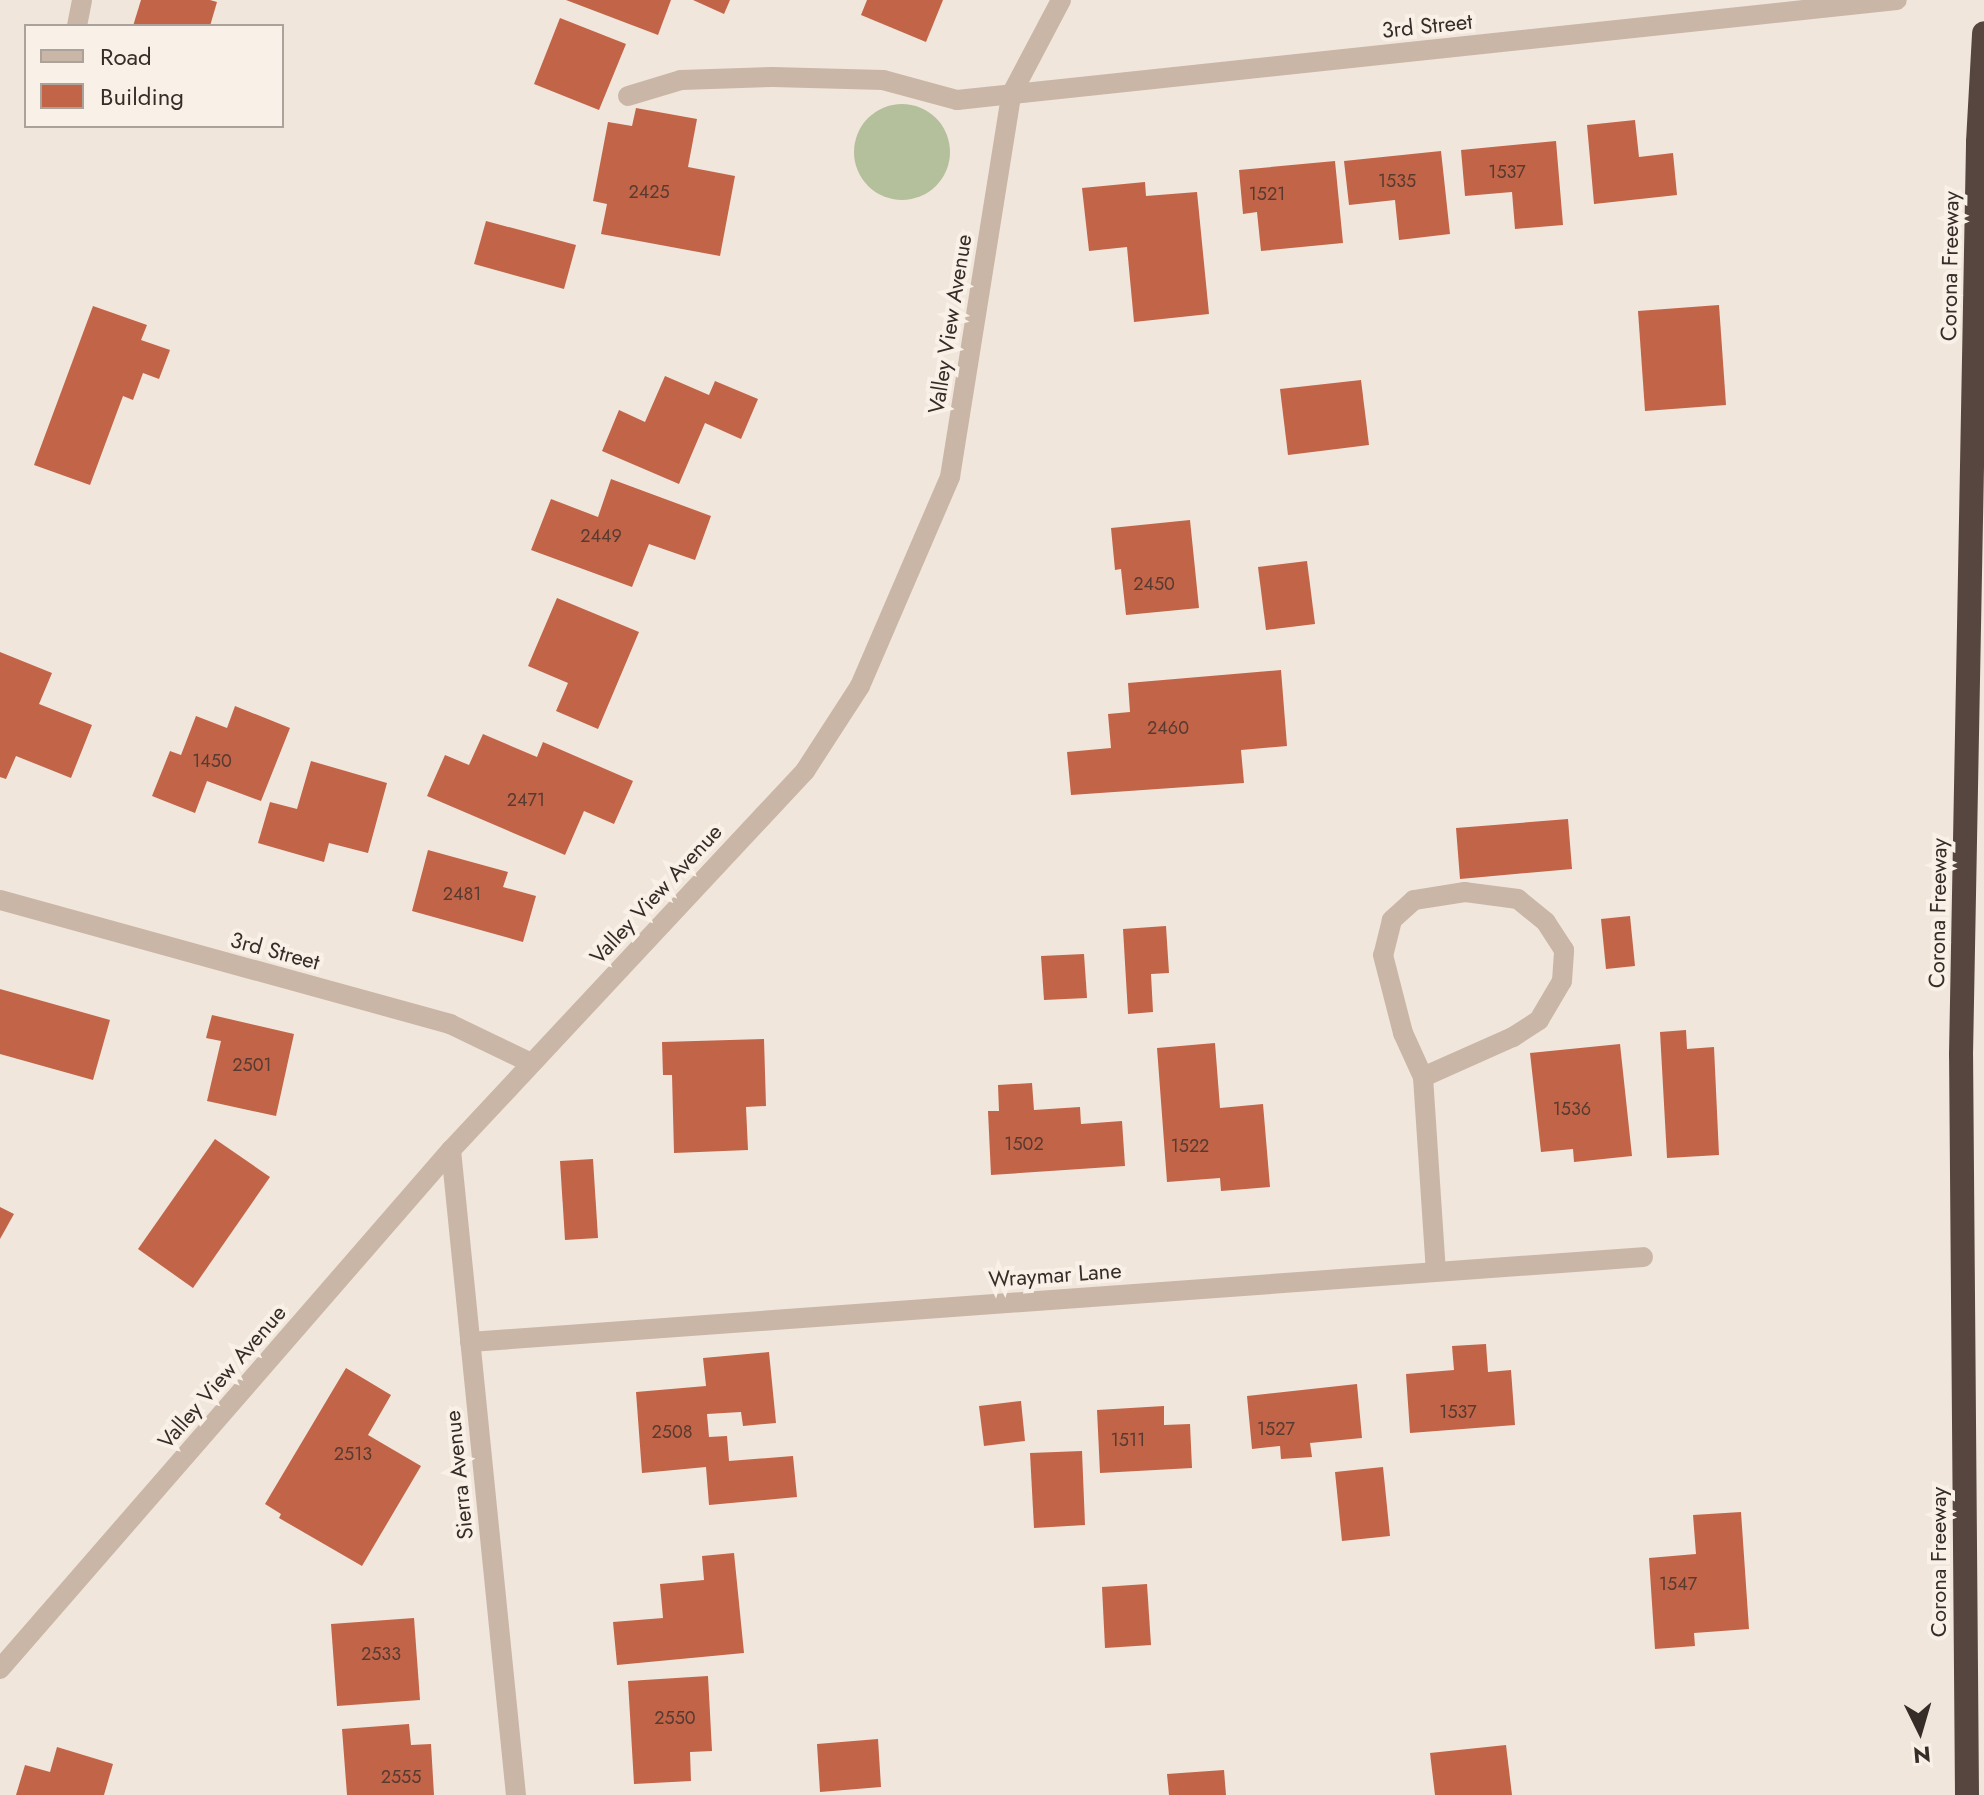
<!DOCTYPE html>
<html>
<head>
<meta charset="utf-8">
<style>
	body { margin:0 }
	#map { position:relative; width:1984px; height:1795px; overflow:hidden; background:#f1e6db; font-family:Jost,sans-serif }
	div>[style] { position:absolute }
	.green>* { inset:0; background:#b4c09c }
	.round { border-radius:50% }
	.building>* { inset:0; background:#c26448 }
	.minor>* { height:20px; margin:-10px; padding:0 10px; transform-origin:10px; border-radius:10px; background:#c9b6a7 }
	.highway>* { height:24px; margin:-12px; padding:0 12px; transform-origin:12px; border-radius:12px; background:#56463f }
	span { translate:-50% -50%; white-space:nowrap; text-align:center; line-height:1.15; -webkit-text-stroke:8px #f9f1e7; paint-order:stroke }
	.number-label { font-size:18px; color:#593a30 }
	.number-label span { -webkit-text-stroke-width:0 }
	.street-label { font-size:22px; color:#362c28 }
	.legend { position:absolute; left:24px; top:24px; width:260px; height:104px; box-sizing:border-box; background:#f9f1e7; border:2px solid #aba29b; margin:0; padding:10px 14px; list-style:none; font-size:24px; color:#362c28 }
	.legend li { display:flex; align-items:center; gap:16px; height:40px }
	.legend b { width:40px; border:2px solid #aba29b }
	.north { position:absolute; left:1880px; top:1691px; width:80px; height:80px; -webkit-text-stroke:6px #f9f1e7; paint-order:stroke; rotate:175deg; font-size:22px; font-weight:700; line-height:32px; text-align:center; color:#362c28 }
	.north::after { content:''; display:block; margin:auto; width:28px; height:36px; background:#362c28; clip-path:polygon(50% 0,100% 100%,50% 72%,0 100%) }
</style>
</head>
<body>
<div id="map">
	<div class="green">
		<div class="round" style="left:854px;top:104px;width:96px;height:96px"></div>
	</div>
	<div class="building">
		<div style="clip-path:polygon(141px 0,210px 0,217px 2px,210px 26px,133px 26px)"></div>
		<div style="clip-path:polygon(566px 0,671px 0,658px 35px)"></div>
		<div style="clip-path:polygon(693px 0,730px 0,724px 14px)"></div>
		<div style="clip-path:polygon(867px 0,943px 0,926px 42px,861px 15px)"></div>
		<div style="clip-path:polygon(560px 18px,626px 44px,599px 110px,534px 84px)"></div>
		<div style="clip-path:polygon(636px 108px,697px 119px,688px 167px,735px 176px,720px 256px,601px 234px,607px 204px,593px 201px,608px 122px,632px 126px)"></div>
		<div style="clip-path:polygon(1635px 120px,1639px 157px,1673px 153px,1677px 195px,1594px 204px,1587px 125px)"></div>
		<div style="clip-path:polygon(1556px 141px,1563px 225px,1515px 229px,1512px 192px,1465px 196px,1461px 150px)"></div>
		<div style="clip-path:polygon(1441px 151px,1450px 234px,1399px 240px,1395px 200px,1349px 205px,1344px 161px)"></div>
		<div style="clip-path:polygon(1335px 161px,1343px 243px,1261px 251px,1257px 212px,1243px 214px,1239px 170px)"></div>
		<div style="clip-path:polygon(1145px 182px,1146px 196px,1197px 192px,1209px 314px,1134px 322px,1127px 247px,1089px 251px,1082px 188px)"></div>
		<div style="clip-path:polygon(486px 221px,576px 245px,564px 289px,474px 264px)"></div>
		<div style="clip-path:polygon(1719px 305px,1726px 405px,1645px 411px,1638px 311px)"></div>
		<div style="clip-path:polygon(93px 306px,147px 325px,141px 340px,170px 350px,159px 379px,143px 373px,133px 400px,123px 396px,90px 485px,34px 465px)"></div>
		<div style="clip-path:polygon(665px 376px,709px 395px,715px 381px,758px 399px,741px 439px,705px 423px,679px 484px,602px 451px,619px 410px,645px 422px)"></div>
		<div style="clip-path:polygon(1361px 380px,1369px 445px,1288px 455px,1280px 389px)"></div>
		<div style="clip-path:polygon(611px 479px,711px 516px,695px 560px,649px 544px,632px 587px,531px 550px,551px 499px,598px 517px)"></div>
		<div style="clip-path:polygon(1190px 520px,1199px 608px,1126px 615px,1121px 569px,1115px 570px,1111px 528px)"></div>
		<div style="clip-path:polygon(1307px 561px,1315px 624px,1266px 630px,1258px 567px)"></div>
		<div style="clip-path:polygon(557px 598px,639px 632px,598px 729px,556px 711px,568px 683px,528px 666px)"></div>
		<div style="clip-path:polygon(0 652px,52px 673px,39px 704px,92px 725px,71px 778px,16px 756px,6px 779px,0 777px)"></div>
		<div style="clip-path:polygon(1281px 670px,1287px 746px,1241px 750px,1244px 783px,1071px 795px,1067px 752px,1111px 748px,1108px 714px,1130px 712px,1128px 683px)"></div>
		<div style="clip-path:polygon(235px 706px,290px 728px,261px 801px,207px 781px,195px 813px,152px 796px,170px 751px,181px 755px,196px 716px,227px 728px)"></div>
		<div style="clip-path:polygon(483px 734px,537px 757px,543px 742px,633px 781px,614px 824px,584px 811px,565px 855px,427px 796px,445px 755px,469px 765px)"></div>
		<div style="clip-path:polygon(311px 761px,387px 783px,368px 853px,329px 843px,324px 862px,258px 843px,270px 802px,297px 809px)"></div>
		<div style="clip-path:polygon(1568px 819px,1572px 869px,1460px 879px,1456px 828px)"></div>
		<div style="clip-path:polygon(428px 850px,508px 872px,503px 887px,536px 896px,523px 942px,412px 911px)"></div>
		<div style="clip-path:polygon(1630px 916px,1635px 966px,1606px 969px,1601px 919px)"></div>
		<div style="clip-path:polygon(1166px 926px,1169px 973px,1151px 974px,1153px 1012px,1128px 1014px,1123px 929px)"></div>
		<div style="clip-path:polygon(1084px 954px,1087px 998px,1044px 1000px,1041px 956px)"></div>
		<div style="clip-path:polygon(0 989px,110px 1020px,93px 1080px,0 1054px)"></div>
		<div style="clip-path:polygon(212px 1015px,294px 1034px,276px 1116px,207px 1101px,221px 1041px,206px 1038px)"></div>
		<div style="clip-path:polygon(1686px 1030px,1687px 1049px,1714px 1047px,1719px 1155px,1667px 1158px,1660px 1032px)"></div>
		<div style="clip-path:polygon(764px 1039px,766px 1106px,746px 1107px,748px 1150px,674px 1153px,672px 1075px,663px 1075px,662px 1042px)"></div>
		<div style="clip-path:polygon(1215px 1043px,1220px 1108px,1263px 1104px,1270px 1187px,1221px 1191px,1220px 1178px,1167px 1182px,1157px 1048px)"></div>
		<div style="clip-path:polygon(1620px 1044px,1632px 1156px,1574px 1162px,1573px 1149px,1541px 1152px,1530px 1053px)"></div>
		<div style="clip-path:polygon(1032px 1083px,1034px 1110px,1080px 1107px,1081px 1124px,1122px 1121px,1125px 1166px,991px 1175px,988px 1111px,999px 1111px,998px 1085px)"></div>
		<div style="clip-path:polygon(215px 1139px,270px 1177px,193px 1288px,138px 1249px)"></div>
		<div style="clip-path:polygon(593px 1159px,598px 1238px,565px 1240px,560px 1161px)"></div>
		<div style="clip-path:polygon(0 1207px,14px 1214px,0 1239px)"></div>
		<div style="clip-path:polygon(1486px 1344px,1488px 1372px,1511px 1370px,1515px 1425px,1410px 1433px,1406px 1374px,1454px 1370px,1452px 1346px)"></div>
		<div style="clip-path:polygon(769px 1352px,776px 1423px,743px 1426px,741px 1412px,707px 1414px,709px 1437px,727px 1436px,729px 1461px,793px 1456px,797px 1497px,709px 1505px,706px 1467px,642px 1473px,636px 1392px,706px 1386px,703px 1358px)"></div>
		<div style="clip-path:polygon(346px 1368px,391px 1395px,368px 1435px,421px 1466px,362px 1566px,279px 1518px,281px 1514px,265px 1504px)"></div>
		<div style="clip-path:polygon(1357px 1384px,1362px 1438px,1310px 1443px,1312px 1457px,1281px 1459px,1280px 1446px,1252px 1449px,1247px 1396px)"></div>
		<div style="clip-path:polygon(1021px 1401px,1025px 1441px,984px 1446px,979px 1406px)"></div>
		<div style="clip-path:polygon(1164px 1406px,1164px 1425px,1190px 1424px,1192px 1468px,1100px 1473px,1097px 1410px)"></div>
		<div style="clip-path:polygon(1082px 1451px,1085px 1525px,1034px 1528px,1030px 1453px)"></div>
		<div style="clip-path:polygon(1383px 1467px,1390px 1536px,1342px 1541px,1335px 1472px)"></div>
		<div style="clip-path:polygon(1741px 1512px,1749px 1629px,1694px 1633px,1695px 1646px,1655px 1649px,1649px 1558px,1696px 1554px,1693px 1515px)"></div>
		<div style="clip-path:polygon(734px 1553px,744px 1653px,617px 1665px,613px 1622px,663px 1618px,660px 1584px,704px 1580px,702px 1556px)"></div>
		<div style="clip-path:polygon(1147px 1584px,1151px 1645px,1105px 1648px,1102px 1587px)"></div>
		<div style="clip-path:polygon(414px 1618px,420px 1700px,337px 1706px,331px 1624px)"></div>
		<div style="clip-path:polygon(708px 1676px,712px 1751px,690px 1752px,691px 1781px,634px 1784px,628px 1681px)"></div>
		<div style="clip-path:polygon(409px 1724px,411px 1745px,431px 1744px,434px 1795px,347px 1795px,342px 1729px)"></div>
		<div style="clip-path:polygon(878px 1739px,881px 1787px,820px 1792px,817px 1744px)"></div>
		<div style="clip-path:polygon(1506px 1745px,1512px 1795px,1435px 1795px,1430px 1753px)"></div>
		<div style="clip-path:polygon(57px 1747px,113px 1764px,104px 1795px,16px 1795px,25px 1765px,50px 1772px)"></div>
		<div style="clip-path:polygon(1224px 1770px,1226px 1795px,1169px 1795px,1167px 1774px)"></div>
	</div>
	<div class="minor">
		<div style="left:77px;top:26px;width:26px;rotate:-79deg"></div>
		<div style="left:628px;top:96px;width:55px;rotate:-16.8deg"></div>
		<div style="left:681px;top:80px;width:92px;rotate:-1.9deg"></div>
		<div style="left:773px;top:77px;width:110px;rotate:1.6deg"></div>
		<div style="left:883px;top:80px;width:77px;rotate:15.1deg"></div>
		<div style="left:957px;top:100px;width:945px;rotate:-6.07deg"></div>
		<div style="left:0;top:900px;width:467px;rotate:15.4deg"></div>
		<div style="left:450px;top:1024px;width:90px;rotate:25.7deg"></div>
		<div style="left:1423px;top:1077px;width:98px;rotate:-24deg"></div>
		<div style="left:1513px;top:1037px;width:31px;rotate:-33deg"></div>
		<div style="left:1539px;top:1020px;width:45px;rotate:-59.5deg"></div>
		<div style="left:1562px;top:981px;width:31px;rotate:-86deg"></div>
		<div style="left:1564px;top:950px;width:33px;rotate:-123deg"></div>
		<div style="left:1546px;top:922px;width:36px;rotate:-141deg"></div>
		<div style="left:1518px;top:899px;width:53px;rotate:-172.5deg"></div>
		<div style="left:1465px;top:892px;width:52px;rotate:171.1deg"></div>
		<div style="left:1414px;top:900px;width:30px;rotate:138deg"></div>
		<div style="left:1392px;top:920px;width:36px;rotate:104deg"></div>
		<div style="left:1383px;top:955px;width:81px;rotate:75.6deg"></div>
		<div style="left:1403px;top:1033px;width:48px;rotate:65.6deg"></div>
		<div style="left:1423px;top:1077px;width:195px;rotate:86.2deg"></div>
		<div style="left:451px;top:1150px;width:648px;rotate:84.25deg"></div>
		<div style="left:470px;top:1342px;width:1176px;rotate:-4.14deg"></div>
		<div style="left:0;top:1669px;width:688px;rotate:-49.01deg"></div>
		<div style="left:451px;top:1150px;width:519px;rotate:-46.95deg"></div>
		<div style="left:805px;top:771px;width:101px;rotate:-57.1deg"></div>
		<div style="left:860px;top:686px;width:228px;rotate:-66.7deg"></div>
		<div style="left:950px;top:477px;width:387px;rotate:-80.9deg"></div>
		<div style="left:1011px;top:95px;width:107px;rotate:-62.2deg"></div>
	</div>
	<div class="highway">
		<div style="left:1967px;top:1795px;width:740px;rotate:-90.46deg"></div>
		<div style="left:1961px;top:1055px;width:913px;rotate:-88.93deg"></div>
		<div style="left:1978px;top:142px;width:109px;rotate:-86.8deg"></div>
	</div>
	<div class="number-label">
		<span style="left:1507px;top:172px">1537</span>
		<span style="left:1397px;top:181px">1535</span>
		<span style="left:649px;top:192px">2425</span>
		<span style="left:1267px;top:194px">1521</span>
		<span style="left:601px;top:536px">2449</span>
		<span style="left:1154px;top:584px">2450</span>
		<span style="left:1168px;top:728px">2460</span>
		<span style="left:212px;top:761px">1450</span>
		<span style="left:526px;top:800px">2471</span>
		<span style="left:462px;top:894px">2481</span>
		<span style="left:252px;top:1065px">2501</span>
		<span style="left:1572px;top:1109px">1536</span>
		<span style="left:1024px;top:1144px">1502</span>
		<span style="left:1190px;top:1146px">1522</span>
		<span style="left:1458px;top:1412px">1537</span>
		<span style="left:1276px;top:1429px">1527</span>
		<span style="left:672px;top:1432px">2508</span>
		<span style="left:1128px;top:1440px">1511</span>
		<span style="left:353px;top:1454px">2513</span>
		<span style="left:1678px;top:1584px">1547</span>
		<span style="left:381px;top:1654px">2533</span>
		<span style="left:675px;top:1718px">2550</span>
		<span style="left:401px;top:1777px">2555</span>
	</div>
	<div class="street-label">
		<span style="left:1427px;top:26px;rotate:-6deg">3rd Street</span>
		<span style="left:1950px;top:266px;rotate:-89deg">Corona Freeway</span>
		<span style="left:950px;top:324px;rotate:-81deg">Valley View Avenue</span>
		<span style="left:656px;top:894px;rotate:-47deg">Valley View Avenue</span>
		<span style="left:1938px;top:913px;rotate:-89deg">Corona Freeway</span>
		<span style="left:275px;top:951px;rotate:15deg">3rd Street</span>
		<span style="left:1055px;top:1275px;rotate:-4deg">Wraymar Lane</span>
		<span style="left:222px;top:1377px;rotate:-49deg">Valley View Avenue</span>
		<span style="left:459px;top:1475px;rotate:-96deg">Sierra Avenue</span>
		<span style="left:1939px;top:1562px;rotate:-90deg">Corona Freeway</span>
	</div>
	<ul class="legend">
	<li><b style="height:10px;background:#c9b6a7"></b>Road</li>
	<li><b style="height:22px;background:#c26448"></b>Building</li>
	</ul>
	<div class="north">N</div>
</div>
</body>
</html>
